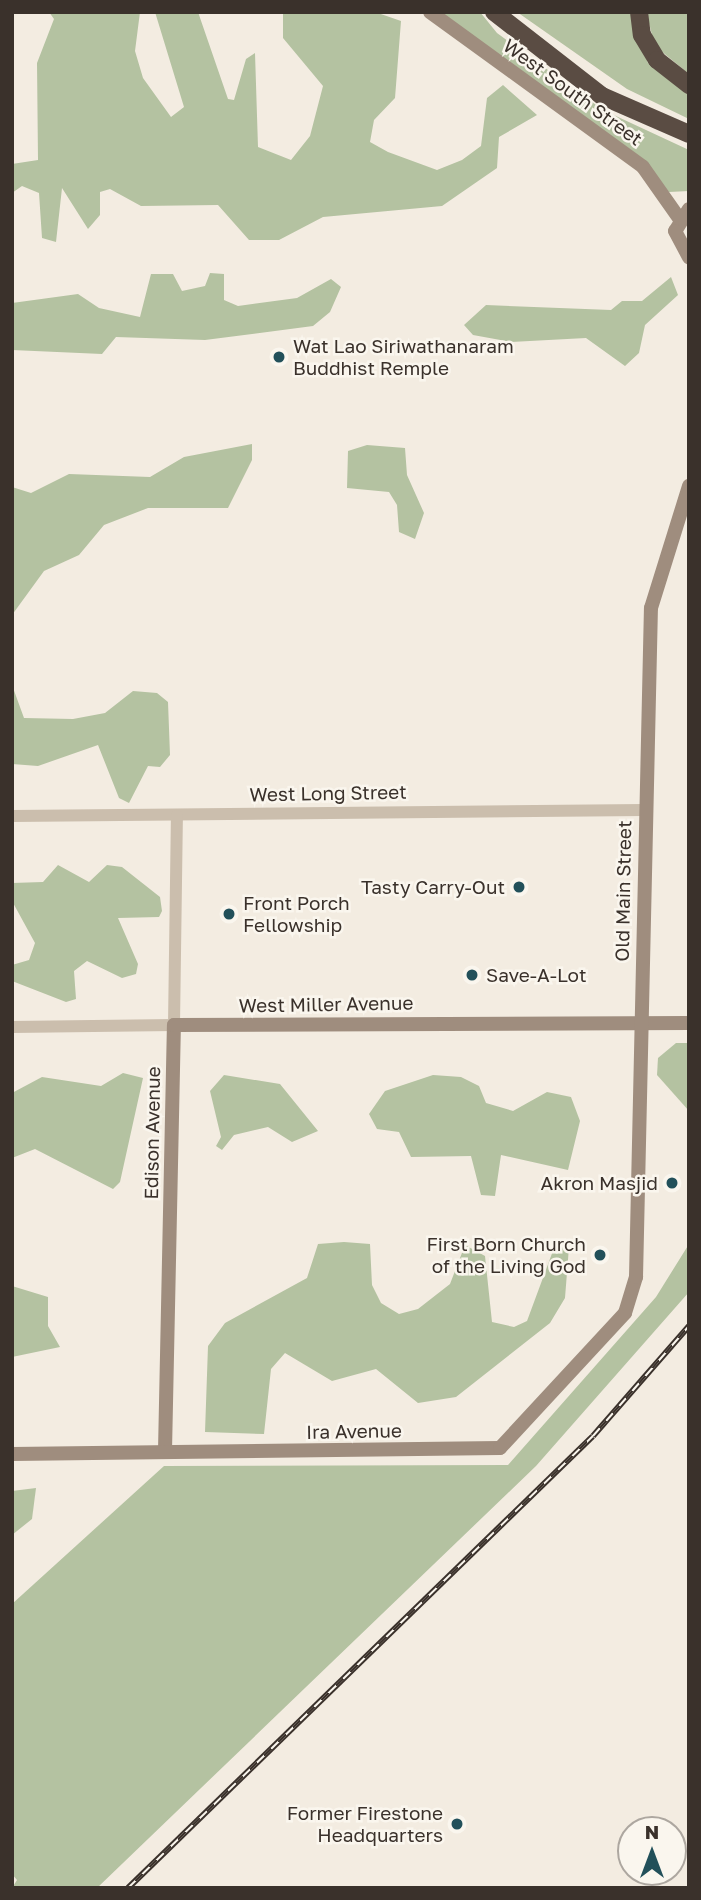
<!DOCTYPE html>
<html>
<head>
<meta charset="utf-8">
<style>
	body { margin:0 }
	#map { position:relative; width:701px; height:1900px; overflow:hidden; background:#f3ece1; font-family:"Golos Text",sans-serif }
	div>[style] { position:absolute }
	.green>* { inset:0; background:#b4c2a1 }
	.tertiary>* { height:12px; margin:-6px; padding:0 6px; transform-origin:6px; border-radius:6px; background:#cbbead }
	.secondary>* { height:14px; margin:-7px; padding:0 7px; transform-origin:7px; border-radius:7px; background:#9f8d7e }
	.motorway>* { height:18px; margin:-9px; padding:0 9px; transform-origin:9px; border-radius:9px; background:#5a4c43 }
	.rail>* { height:6px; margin-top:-3px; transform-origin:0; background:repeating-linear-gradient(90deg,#faf6ee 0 10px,#3a312b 0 20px); box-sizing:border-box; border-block:2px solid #3a312b }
	.dots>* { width:19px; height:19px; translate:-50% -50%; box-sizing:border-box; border:4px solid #faf6ee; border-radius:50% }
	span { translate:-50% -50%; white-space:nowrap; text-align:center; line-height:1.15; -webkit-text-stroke:5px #faf6ee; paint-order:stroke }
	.street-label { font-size:19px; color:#3a312b }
	.poi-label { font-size:19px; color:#3a312b }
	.left { translate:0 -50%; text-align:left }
	.right { translate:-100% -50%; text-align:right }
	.frame { position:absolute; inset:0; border:14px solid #3a312b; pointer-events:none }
	.north { position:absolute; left:617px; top:1816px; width:70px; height:70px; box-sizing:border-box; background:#faf6ee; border:2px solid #ada7a0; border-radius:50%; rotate:0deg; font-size:19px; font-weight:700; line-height:28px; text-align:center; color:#3a312b }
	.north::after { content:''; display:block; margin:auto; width:24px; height:32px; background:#22505a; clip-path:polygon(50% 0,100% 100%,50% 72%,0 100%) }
</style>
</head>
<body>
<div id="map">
	<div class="green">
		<div style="clip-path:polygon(49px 12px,140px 12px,135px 51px,143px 78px,171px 117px,184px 107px,155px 12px,198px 12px,228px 99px,234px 100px,246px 59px,255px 53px,258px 147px,291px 160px,310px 136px,323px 86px,283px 38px,283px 12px,375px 12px,401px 21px,395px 98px,374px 120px,370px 142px,388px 152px,437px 170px,462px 160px,481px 146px,487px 98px,503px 85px,537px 115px,499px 137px,497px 168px,442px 206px,323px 217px,279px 240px,249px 240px,218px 205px,141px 206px,110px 189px,100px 192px,100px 215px,88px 229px,62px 188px,56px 242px,42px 238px,39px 193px,22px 186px,12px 193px,12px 164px,38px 160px,37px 63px,54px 19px)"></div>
		<div style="clip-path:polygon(437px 12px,480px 12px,497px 33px,603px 110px,689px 150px,689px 191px,669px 192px)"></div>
		<div style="clip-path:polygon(517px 12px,630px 12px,648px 63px,689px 90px,689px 119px,627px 89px)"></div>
		<div style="clip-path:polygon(646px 12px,689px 12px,689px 74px,655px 46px)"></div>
		<div style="clip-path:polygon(210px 273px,224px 274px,224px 300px,238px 306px,297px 298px,331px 279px,341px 287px,330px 312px,313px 326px,205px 340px,116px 337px,102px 354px,12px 350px,12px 303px,78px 294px,99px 308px,140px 317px,151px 274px,173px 274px,182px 291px,205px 286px)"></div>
		<div style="clip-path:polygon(671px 277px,678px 295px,645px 325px,639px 353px,625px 366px,586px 338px,511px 342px,473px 335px,464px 325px,486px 305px,611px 310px,622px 301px,642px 301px)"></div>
		<div style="clip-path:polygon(252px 444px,252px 460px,228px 508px,148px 508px,104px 525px,79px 555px,44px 571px,12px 615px,12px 487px,31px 493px,69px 474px,150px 477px,184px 457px)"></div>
		<div style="clip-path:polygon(367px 445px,405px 448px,407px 475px,424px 513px,415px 539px,399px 532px,397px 505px,389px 492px,347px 488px,348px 451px)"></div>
		<div style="clip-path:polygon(12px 685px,24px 718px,73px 719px,105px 713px,133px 691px,157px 693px,168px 702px,170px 755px,160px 767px,148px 766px,129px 803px,119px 798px,98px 745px,38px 766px,12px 764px)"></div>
		<div style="clip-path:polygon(58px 865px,89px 882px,107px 865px,122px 867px,160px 897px,162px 911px,159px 917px,118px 918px,138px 964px,136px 974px,122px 978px,87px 961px,74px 971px,76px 999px,66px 1002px,12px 981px,12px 965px,29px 960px,35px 943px,12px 901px,12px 883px,43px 882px)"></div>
		<div style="clip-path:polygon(676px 1043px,689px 1043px,689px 1111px,657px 1075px,658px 1058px)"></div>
		<div style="clip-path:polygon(123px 1073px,143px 1078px,120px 1182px,113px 1189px,35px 1149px,12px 1158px,12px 1093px,42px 1077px,101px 1086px)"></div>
		<div style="clip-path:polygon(224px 1075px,280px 1084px,318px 1131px,292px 1142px,268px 1127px,234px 1135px,222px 1150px,216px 1146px,221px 1137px,210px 1091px)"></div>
		<div style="clip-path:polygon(433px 1075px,461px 1077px,479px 1086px,486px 1103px,513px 1111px,547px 1092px,571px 1097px,580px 1121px,568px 1170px,501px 1155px,495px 1196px,481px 1195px,471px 1156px,411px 1157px,399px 1132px,377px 1129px,369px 1114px,385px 1091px)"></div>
		<div style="clip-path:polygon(344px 1242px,370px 1244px,372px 1285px,381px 1303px,399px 1314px,418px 1309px,450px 1284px,465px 1245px,485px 1256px,492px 1322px,514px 1327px,527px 1321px,554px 1248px,569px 1247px,565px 1298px,550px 1323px,456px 1397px,418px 1403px,376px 1369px,332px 1381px,285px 1353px,271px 1369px,264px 1434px,205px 1432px,208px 1346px,225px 1323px,307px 1278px,318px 1244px)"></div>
		<div style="clip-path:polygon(689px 1244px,689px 1292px,536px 1466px,97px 1888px,12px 1888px,17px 1880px,12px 1874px,12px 1604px,164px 1466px,508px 1465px,656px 1297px)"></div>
		<div style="clip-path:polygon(12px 1286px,48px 1297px,48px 1326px,60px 1347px,12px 1357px)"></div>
		<div style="clip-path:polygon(36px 1488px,32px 1519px,12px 1535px,12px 1491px)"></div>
	</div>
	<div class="tertiary">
		<div style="left:12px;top:816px;width:632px;rotate:-0.54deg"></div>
		<div style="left:12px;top:1027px;width:162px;rotate:-0.7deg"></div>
		<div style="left:174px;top:1025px;width:209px;rotate:-89.2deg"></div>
	</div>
	<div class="secondary">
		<div style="left:430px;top:12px;width:263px;rotate:36deg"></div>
		<div style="left:643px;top:167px;width:62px;rotate:54.8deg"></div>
		<div style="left:689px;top:209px;width:26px;rotate:122deg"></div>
		<div style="left:675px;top:231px;width:30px;rotate:62deg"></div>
		<div style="left:165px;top:1451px;width:426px;rotate:-88.8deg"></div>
		<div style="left:174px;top:1025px;width:515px;rotate:-0.22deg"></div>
		<div style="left:12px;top:1454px;width:488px;rotate:-0.7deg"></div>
		<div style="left:500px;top:1448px;width:184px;rotate:-47.2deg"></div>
		<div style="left:625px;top:1313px;width:38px;rotate:-73deg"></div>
		<div style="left:636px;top:1277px;width:669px;rotate:-88.72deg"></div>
		<div style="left:651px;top:608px;width:128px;rotate:-72.7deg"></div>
	</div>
	<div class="motorway">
		<div style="left:494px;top:12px;width:137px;rotate:37.9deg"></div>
		<div style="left:602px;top:96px;width:95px;rotate:23.6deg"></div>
		<div style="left:639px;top:12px;width:23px;rotate:83deg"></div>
		<div style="left:642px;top:35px;width:29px;rotate:59deg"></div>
		<div style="left:657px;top:60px;width:41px;rotate:38deg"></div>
	</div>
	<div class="rail">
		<div style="left:128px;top:1888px;width:648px;rotate:-44.19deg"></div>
		<div style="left:593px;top:1436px;width:146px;rotate:-48.9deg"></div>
	</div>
	<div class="dots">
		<div style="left:279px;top:357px;background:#22505a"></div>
		<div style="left:519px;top:887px;background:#22505a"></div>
		<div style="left:229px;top:914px;background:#22505a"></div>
		<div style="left:472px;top:975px;background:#22505a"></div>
		<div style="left:672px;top:1183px;background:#22505a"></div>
		<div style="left:600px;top:1255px;background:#22505a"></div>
		<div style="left:457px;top:1824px;background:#22505a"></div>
	</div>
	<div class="street-label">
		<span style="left:573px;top:92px;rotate:36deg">West South Street</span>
		<span style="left:328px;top:793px;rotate:-1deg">West Long Street</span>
		<span style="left:623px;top:891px;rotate:-89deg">Old Main Street</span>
		<span style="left:326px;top:1004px;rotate:-1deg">West Miller Avenue</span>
		<span style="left:152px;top:1133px;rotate:-89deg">Edison Avenue</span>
		<span style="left:354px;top:1431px;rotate:-1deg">Ira Avenue</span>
	</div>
	<div class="poi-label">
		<span class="left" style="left:293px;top:357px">Wat Lao Siriwathanaram<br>Buddhist Remple</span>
		<span class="right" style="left:505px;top:887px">Tasty Carry-Out</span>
		<span class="left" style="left:243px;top:914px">Front Porch<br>Fellowship</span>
		<span class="left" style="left:486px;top:975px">Save-A-Lot</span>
		<span class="right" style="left:658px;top:1183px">Akron Masjid</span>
		<span class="right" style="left:586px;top:1255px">First Born Church<br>of the Living God</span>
		<span class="right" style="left:443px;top:1824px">Former Firestone<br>Headquarters</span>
	</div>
	<div class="frame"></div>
	<div class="north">N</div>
</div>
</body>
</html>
